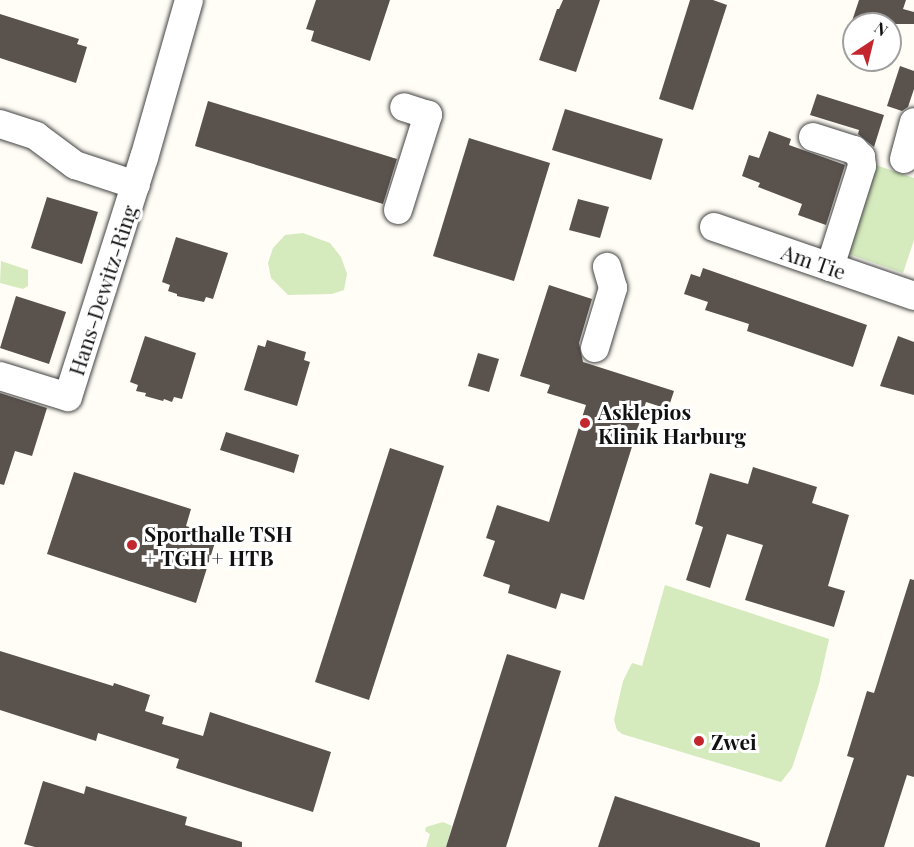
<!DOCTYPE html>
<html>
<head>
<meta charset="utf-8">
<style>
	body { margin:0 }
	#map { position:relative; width:914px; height:847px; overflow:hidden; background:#fffdf5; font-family:"Playfair Display",serif }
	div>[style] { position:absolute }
	.green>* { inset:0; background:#d5ebbd }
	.building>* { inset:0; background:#5a524d }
	.roads { filter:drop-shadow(0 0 2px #444) drop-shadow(0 0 2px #444) }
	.minor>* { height:28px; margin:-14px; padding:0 14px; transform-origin:14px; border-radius:14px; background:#fff }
	.dots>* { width:16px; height:16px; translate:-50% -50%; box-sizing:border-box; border:3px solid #fff; border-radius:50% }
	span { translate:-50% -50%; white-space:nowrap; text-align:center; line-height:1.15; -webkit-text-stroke:6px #fff; paint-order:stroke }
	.street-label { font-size:21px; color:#111 }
	.poi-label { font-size:21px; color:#111; font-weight:700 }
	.left { translate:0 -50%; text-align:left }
	.north { position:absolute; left:842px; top:12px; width:60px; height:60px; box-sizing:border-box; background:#fff; border:2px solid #a0a0a0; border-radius:50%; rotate:35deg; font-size:16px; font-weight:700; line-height:24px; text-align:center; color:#111 }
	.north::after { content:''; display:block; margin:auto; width:21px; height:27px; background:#c4262e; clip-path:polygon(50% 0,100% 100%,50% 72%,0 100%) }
</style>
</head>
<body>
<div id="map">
	<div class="green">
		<div style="clip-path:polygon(870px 163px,914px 178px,914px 240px,903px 273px,840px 251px)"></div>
		<div style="clip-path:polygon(303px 233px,330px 243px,341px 257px,347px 274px,344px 290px,332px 294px,288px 295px,271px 278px,268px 263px,273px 248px,285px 235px)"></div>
		<div style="clip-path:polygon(1px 261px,28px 270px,28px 286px,23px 289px,0 283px)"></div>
		<div style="clip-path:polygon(665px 585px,829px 639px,819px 684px,802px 738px,792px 768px,781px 782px,622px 734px,617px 730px,614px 720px,623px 681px,632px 663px,642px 666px)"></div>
		<div style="clip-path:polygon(443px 822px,452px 826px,446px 847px,426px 847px,430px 834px,425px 831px,426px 827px)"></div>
	</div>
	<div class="building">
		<div style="clip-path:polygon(316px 0,390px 0,370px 61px,311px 41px,314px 31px,306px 29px)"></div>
		<div style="clip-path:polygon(563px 0,600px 0,576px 72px,539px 60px,557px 9px,559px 9px)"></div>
		<div style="clip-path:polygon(690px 0,713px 0,727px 5px,693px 110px,659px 99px)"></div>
		<div style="clip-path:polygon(859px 0,906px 0,903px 9px,914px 12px,914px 24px,851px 24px)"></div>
		<div style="clip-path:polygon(0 14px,79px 39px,77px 44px,87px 47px,76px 83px,0 58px)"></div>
		<div style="clip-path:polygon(900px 66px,914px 71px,914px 89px,908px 107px,902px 111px,887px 106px)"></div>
		<div style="clip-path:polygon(817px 94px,884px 115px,874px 147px,858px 134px,859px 130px,810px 115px)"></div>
		<div style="clip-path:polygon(208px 101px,397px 159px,383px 204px,195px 146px)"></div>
		<div style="clip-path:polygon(565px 109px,663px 139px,651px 180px,552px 150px)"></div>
		<div style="clip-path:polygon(769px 131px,791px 139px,789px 145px,845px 165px,826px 225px,798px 215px,802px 204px,758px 187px,760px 183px,742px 176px,749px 155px,759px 158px)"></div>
		<div style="clip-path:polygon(469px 138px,550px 163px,514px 281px,433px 256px)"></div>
		<div style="clip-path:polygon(47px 197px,98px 212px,82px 264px,31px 248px)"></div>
		<div style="clip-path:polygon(578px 199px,609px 207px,600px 238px,569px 230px)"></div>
		<div style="clip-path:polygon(176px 237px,228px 253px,213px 299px,206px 297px,204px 302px,177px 296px,177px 294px,168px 291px,170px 285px,162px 282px)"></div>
		<div style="clip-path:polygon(703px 268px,867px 325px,853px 367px,747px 331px,749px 324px,705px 310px,708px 302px,684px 294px,691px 274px,700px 277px)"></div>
		<div style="clip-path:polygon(549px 285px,592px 299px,579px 343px,583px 362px,674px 391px,668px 409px,646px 402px,584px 600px,561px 593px,556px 609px,508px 593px,510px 585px,483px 576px,495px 541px,486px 538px,497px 505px,549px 522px,586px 405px,547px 393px,550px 385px,520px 376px)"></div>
		<div style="clip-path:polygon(16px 296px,66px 312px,49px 364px,0 348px)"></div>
		<div style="clip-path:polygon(145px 336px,196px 353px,182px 399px,174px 397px,172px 402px,164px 399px,163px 401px,145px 396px,146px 393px,136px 391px,138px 385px,130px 382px)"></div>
		<div style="clip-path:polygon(898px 336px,914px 342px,914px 395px,880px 386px)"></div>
		<div style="clip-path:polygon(267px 340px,306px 352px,304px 360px,310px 362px,297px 406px,244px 390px,258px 345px,265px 347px)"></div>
		<div style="clip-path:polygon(478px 353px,499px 359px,489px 392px,468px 386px)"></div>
		<div style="clip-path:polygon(0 393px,47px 408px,32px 456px,15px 451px,4px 485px,0 484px)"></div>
		<div style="clip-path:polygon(226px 432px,299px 455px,294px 473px,220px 450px)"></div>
		<div style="clip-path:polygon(390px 448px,444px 466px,369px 700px,315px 682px)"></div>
		<div style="clip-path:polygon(753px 467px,817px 487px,812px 503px,849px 515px,828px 586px,845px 591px,834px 627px,745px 600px,763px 545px,727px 534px,710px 588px,686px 580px,703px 527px,695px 524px,710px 473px,748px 484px)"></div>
		<div style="clip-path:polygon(74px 472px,191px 509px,186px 526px,217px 536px,196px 603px,47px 554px)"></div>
		<div style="clip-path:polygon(910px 579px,914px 580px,914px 777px,907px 775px,884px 847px,825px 847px,854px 758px,847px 756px,867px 691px,874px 693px)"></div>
		<div style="clip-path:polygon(0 651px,113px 686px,114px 683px,150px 695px,145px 711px,164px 717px,162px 724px,203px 736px,210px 712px,331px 752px,313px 812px,176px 768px,179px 759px,98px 733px,96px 741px,0 710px)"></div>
		<div style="clip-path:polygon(507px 654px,561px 671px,506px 847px,446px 847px)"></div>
		<div style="clip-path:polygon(43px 781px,84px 794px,86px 786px,187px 817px,185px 825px,242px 842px,242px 847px,35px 847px,24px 844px)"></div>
		<div style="clip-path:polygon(615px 796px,760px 843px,760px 847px,598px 847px)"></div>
	</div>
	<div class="roads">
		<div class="minor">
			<div style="left:0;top:124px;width:38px;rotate:18deg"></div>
			<div style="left:36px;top:136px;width:49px;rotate:36.6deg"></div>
			<div style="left:75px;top:165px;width:64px;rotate:18.2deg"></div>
			<div style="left:813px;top:137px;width:43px;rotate:17.6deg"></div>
			<div style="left:854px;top:150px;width:10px;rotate:45deg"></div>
			<div style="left:861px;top:157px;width:9px;rotate:84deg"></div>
			<div style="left:862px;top:166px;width:106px;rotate:107.6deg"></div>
			<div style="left:904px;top:159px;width:38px;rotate:-75deg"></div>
			<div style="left:398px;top:210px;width:100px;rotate:-72.5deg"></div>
			<div style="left:428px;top:115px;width:25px;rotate:-162deg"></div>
			<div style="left:714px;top:227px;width:212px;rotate:19deg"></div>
			<div style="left:595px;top:348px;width:63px;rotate:-73.3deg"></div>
			<div style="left:613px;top:288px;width:22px;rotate:-106deg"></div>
			<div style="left:0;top:376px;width:71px;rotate:17.2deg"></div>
			<div style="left:68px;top:397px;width:251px;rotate:-72.4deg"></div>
			<div style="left:144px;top:158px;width:164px;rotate:-74.1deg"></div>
		</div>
	</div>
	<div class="dots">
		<div style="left:585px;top:423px;background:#c4262e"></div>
		<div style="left:132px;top:545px;background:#c4262e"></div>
		<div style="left:699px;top:741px;background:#c4262e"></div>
	</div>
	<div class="street-label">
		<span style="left:814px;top:261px;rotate:19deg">Am Tie</span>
		<span style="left:102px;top:290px;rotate:-72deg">Hans-Dewitz-Ring</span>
	</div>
	<div class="poi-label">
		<span class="left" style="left:598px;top:423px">Asklepios<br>Klinik Harburg</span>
		<span class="left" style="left:144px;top:545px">Sporthalle TSH<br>+ TGH + HTB</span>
		<span class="left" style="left:711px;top:741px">Zwei</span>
	</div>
	<div class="north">N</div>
</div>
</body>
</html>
